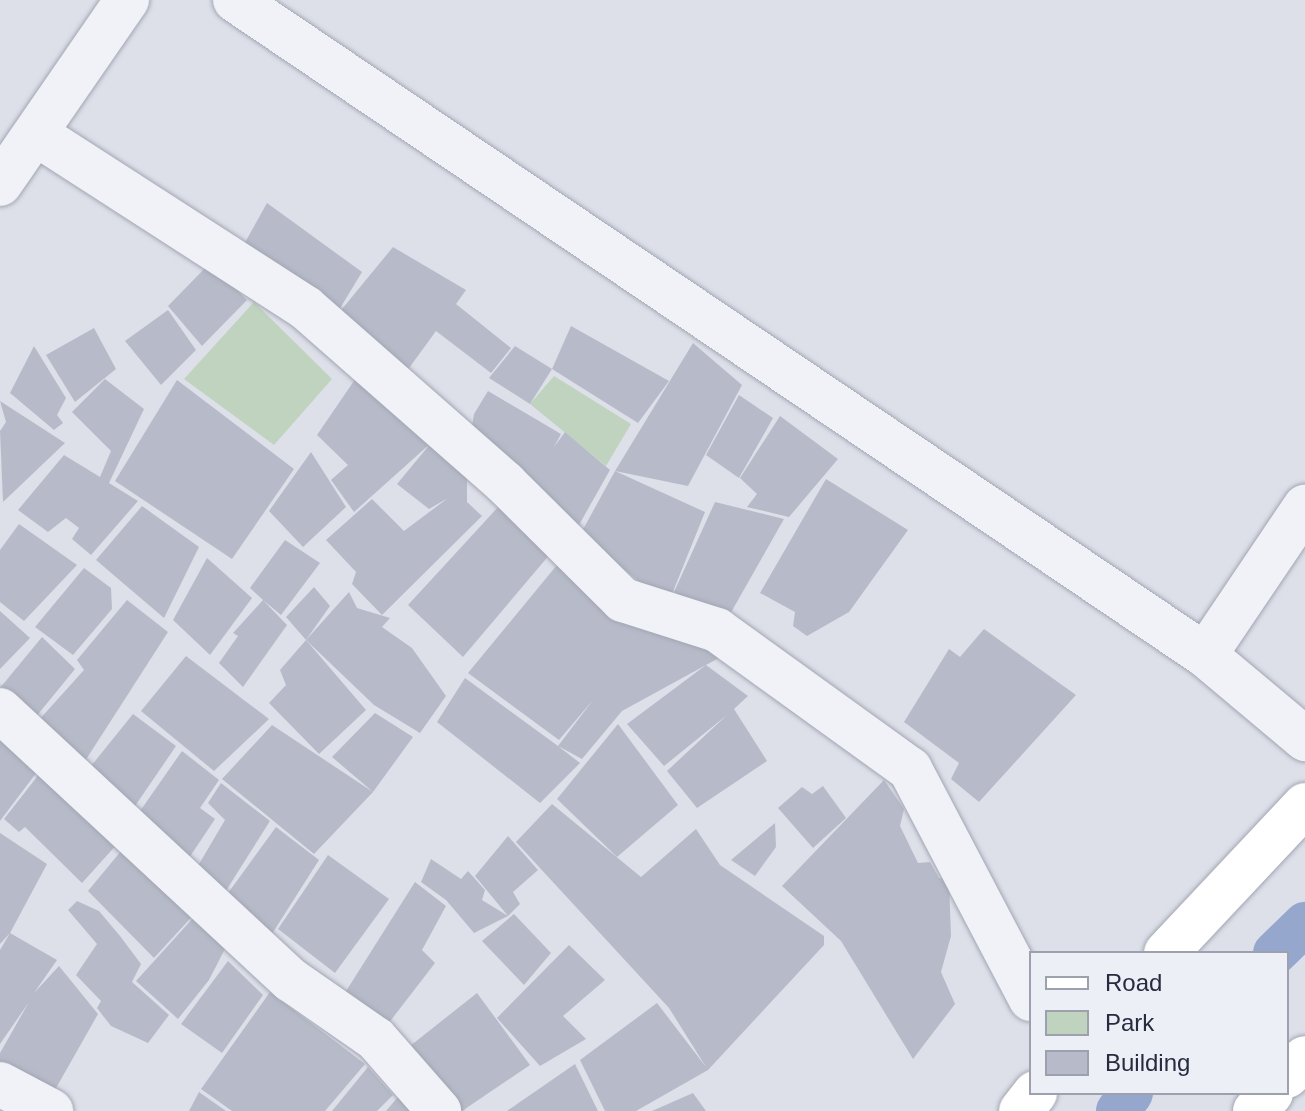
<!DOCTYPE html>
<html>
<head>
<meta charset="utf-8">
<style>
	body { margin:0 }
	#map { position:relative; width:1305px; height:1111px; overflow:hidden; background:#dde0e9; font-family:Helvetica,sans-serif }
	div>[style] { position:absolute }
	.green>* { inset:0; background:#c0d3be }
	.canal>* { height:44px; margin:-22px; padding:0 22px; transform-origin:22px; border-radius:22px; background:#95a7cc }
	.building>* { inset:0; background:#b7bbc9 }
	.roads { filter:drop-shadow(0 0 2px #a2a6b3) drop-shadow(0 0 2px #a2a6b3) }
	.minor>* { height:44px; margin:-22px; padding:0 22px; transform-origin:22px; border-radius:22px; background:#f0f2f7 }
	.major>* { height:44px; margin:-22px; padding:0 22px; transform-origin:22px; border-radius:22px; background:#fff }
	span { translate:-50% -50%; white-space:nowrap; text-align:center; line-height:1.15; -webkit-text-stroke:7px #edeff6; paint-order:stroke }
	.legend { position:absolute; left:1029px; top:951px; width:260px; height:144px; box-sizing:border-box; background:#edeff6; border:2px solid #9da1ad; margin:0; padding:10px 14px; list-style:none; font-size:24px; color:#262b40 }
	.legend li { display:flex; align-items:center; gap:16px; height:40px }
	.legend b { width:40px; border:2px solid #9da1ad }
</style>
</head>
<body>
<div id="map">
	<div class="green">
		<div style="clip-path:polygon(254px 302px,332px 379px,274px 445px,184px 379px)"></div>
		<div style="clip-path:polygon(554px 376px,631px 424px,606px 466px,530px 404px)"></div>
	</div>
	<div class="canal">
		<div style="left:1275px;top:953px;width:42px;rotate:-44deg"></div>
		<div style="left:1118px;top:1111px;width:22px;rotate:-54deg"></div>
	</div>
	<div class="building">
		<div style="clip-path:polygon(267px 203px,362px 272px,333px 320px,238px 255px)"></div>
		<div style="clip-path:polygon(393px 247px,466px 290px,456px 304px,511px 348px,491px 373px,436px 331px,404px 375px,333px 320px)"></div>
		<div style="clip-path:polygon(210px 263px,247px 300px,202px 346px,168px 306px)"></div>
		<div style="clip-path:polygon(168px 310px,196px 350px,161px 385px,125px 341px)"></div>
		<div style="clip-path:polygon(571px 326px,669px 381px,638px 423px,552px 369px)"></div>
		<div style="clip-path:polygon(94px 328px,116px 369px,75px 402px,46px 355px)"></div>
		<div style="clip-path:polygon(693px 343px,742px 385px,688px 486px,615px 471px)"></div>
		<div style="clip-path:polygon(34px 346px,66px 398px,57px 415px,63px 423px,54px 430px,10px 393px)"></div>
		<div style="clip-path:polygon(515px 346px,552px 369px,530px 404px,489px 378px)"></div>
		<div style="clip-path:polygon(358px 375px,467px 475px,467px 502px,482px 516px,382px 615px,352px 584px,356px 572px,326px 540px,372px 499px,404px 531px,448px 498px,429px 509px,397px 484px,431px 443px,354px 512px,331px 480px,348px 465px,317px 435px)"></div>
		<div style="clip-path:polygon(105px 379px,144px 409px,109px 483px,138px 501px,91px 555px,72px 539px,79px 528px,66px 518px,48px 532px,18px 510px,64px 455px,100px 477px,111px 451px,72px 412px)"></div>
		<div style="clip-path:polygon(177px 380px,294px 469px,232px 559px,115px 481px)"></div>
		<div style="clip-path:polygon(488px 391px,561px 434px,554px 447px,565px 432px,610px 470px,575px 532px,470px 439px,474px 414px)"></div>
		<div style="clip-path:polygon(739px 395px,773px 418px,739px 478px,706px 455px)"></div>
		<div style="clip-path:polygon(0 401px,65px 443px,3px 502px,0 431px,6px 422px)"></div>
		<div style="clip-path:polygon(780px 416px,838px 459px,789px 517px,747px 507px,757px 494px,740px 478px)"></div>
		<div style="clip-path:polygon(311px 452px,346px 507px,303px 547px,269px 511px)"></div>
		<div style="clip-path:polygon(615px 471px,705px 512px,668px 604px,580px 535px)"></div>
		<div style="clip-path:polygon(826px 479px,908px 530px,849px 612px,807px 636px,793px 626px,795px 612px,760px 593px)"></div>
		<div style="clip-path:polygon(715px 502px,784px 519px,725px 623px,674px 592px)"></div>
		<div style="clip-path:polygon(500px 505px,551px 553px,463px 657px,408px 605px)"></div>
		<div style="clip-path:polygon(142px 506px,199px 547px,164px 618px,96px 560px)"></div>
		<div style="clip-path:polygon(19px 524px,77px 565px,24px 621px,0 602px,0 550px)"></div>
		<div style="clip-path:polygon(285px 540px,320px 563px,281px 615px,263px 600px,287px 625px,243px 687px,219px 663px,238px 636px,233px 633px,263px 600px,250px 588px)"></div>
		<div style="clip-path:polygon(207px 558px,252px 598px,210px 655px,173px 620px)"></div>
		<div style="clip-path:polygon(557px 565px,728px 653px,706px 665px,748px 696px,734px 709px,767px 761px,697px 808px,667px 771px,727px 715px,664px 766px,627px 724px,706px 665px,622px 711px,582px 759px,558px 746px,580px 763px,540px 803px,437px 722px,465px 678px,558px 746px,593px 700px,559px 740px,468px 673px)"></div>
		<div style="clip-path:polygon(84px 568px,111px 588px,112px 609px,73px 655px,35px 627px)"></div>
		<div style="clip-path:polygon(314px 587px,330px 606px,306px 640px,286px 617px)"></div>
		<div style="clip-path:polygon(349px 592px,357px 608px,390px 618px,382px 627px,412px 648px,446px 696px,420px 733px,374px 705px,306px 640px)"></div>
		<div style="clip-path:polygon(127px 600px,168px 632px,78px 772px,29px 731px,84px 670px,77px 660px)"></div>
		<div style="clip-path:polygon(0 611px,30px 638px,0 669px)"></div>
		<div style="clip-path:polygon(984px 629px,1076px 695px,979px 802px,951px 779px,959px 763px,904px 722px,949px 649px,960px 657px)"></div>
		<div style="clip-path:polygon(42px 637px,75px 669px,26px 729px,0 702px,0 688px)"></div>
		<div style="clip-path:polygon(306px 640px,366px 710px,319px 754px,269px 703px,286px 685px,280px 670px)"></div>
		<div style="clip-path:polygon(186px 656px,269px 719px,214px 771px,141px 711px)"></div>
		<div style="clip-path:polygon(375px 713px,413px 737px,373px 792px,314px 854px,222px 779px,272px 725px,373px 792px,332px 757px)"></div>
		<div style="clip-path:polygon(133px 714px,176px 746px,131px 812px,83px 776px)"></div>
		<div style="clip-path:polygon(618px 724px,678px 805px,617px 857px,557px 799px)"></div>
		<div style="clip-path:polygon(0 737px,40px 768px,0 821px)"></div>
		<div style="clip-path:polygon(182px 751px,219px 780px,200px 808px,215px 819px,181px 870px,131px 824px)"></div>
		<div style="clip-path:polygon(47px 764px,128px 832px,82px 883px,25px 827px,19px 832px,4px 819px)"></div>
		<div style="clip-path:polygon(884px 780px,904px 809px,900px 826px,918px 863px,930px 862px,939px 878px,949px 880px,951px 936px,941px 972px,955px 1004px,913px 1059px,841px 941px,782px 886px)"></div>
		<div style="clip-path:polygon(221px 783px,270px 821px,217px 905px,189px 881px,225px 820px,208px 803px)"></div>
		<div style="clip-path:polygon(823px 786px,846px 818px,813px 848px,778px 808px,802px 787px,812px 794px)"></div>
		<div style="clip-path:polygon(552px 804px,641px 877px,696px 829px,720px 865px,824px 936px,824px 945px,708px 1070px,636px 1111px,605px 1111px,580px 1060px,657px 1003px,706px 1067px,669px 1008px,516px 842px)"></div>
		<div style="clip-path:polygon(775px 823px,776px 847px,755px 876px,731px 860px)"></div>
		<div style="clip-path:polygon(276px 827px,319px 860px,263px 948px,218px 907px)"></div>
		<div style="clip-path:polygon(0 833px,47px 864px,10px 933px,57px 960px,34px 993px,59px 966px,98px 1014px,47px 1104px,0 1079px,0 1053px,29px 1002px,0 1044px,0 950px,10px 933px,0 944px)"></div>
		<div style="clip-path:polygon(508px 836px,538px 870px,513px 892px,520px 904px,508px 916px,474px 933px,446px 900px,421px 882px,431px 859px,461px 879px,468px 871px,485px 890px,482px 900px,508px 916px,475px 876px)"></div>
		<div style="clip-path:polygon(131px 839px,199px 909px,154px 958px,88px 891px)"></div>
		<div style="clip-path:polygon(328px 855px,389px 899px,335px 973px,278px 929px)"></div>
		<div style="clip-path:polygon(415px 882px,446px 906px,422px 950px,435px 963px,378px 1037px,336px 1007px)"></div>
		<div style="clip-path:polygon(77px 901px,99px 911px,120px 936px,141px 964px,132px 982px,169px 1015px,148px 1043px,111px 1026px,97px 1008px,101px 1001px,76px 975px,97px 944px,68px 910px)"></div>
		<div style="clip-path:polygon(203px 907px,230px 939px,209px 980px,178px 1019px,136px 981px)"></div>
		<div style="clip-path:polygon(514px 914px,551px 953px,524px 985px,482px 941px)"></div>
		<div style="clip-path:polygon(569px 945px,605px 980px,563px 1016px,586px 1039px,540px 1066px,497px 1018px)"></div>
		<div style="clip-path:polygon(228px 961px,263px 995px,222px 1053px,181px 1024px)"></div>
		<div style="clip-path:polygon(270px 992px,365px 1064px,325px 1111px,232px 1111px,201px 1089px)"></div>
		<div style="clip-path:polygon(477px 993px,530px 1065px,462px 1111px,450px 1111px,405px 1050px)"></div>
		<div style="clip-path:polygon(575px 1064px,598px 1111px,507px 1111px)"></div>
		<div style="clip-path:polygon(368px 1067px,393px 1095px,377px 1111px,332px 1111px)"></div>
		<div style="clip-path:polygon(199px 1092px,226px 1111px,189px 1111px)"></div>
		<div style="clip-path:polygon(693px 1093px,706px 1111px,652px 1111px)"></div>
		<div style="clip-path:polygon(398px 1097px,418px 1111px,386px 1111px)"></div>
	</div>
	<div class="roads">
		<div class="minor">
			<div style="left:235px;top:0;width:1170px;rotate:34.03deg"></div>
			<div style="left:1205px;top:655px;width:131px;rotate:40deg"></div>
			<div style="left:36px;top:134px;width:321px;rotate:32.8deg"></div>
			<div style="left:306px;top:308px;width:265px;rotate:41.3deg"></div>
			<div style="left:505px;top:483px;width:166px;rotate:44.8deg"></div>
			<div style="left:623px;top:600px;width:99px;rotate:17.7deg"></div>
			<div style="left:717px;top:630px;width:238px;rotate:35.8deg"></div>
			<div style="left:910px;top:769px;width:260px;rotate:62.3deg"></div>
			<div style="left:0;top:184px;width:224px;rotate:-55.4deg"></div>
			<div style="left:1205px;top:655px;width:179px;rotate:-56deg"></div>
			<div style="left:0;top:710px;width:397px;rotate:42.9deg"></div>
			<div style="left:291px;top:980px;width:103px;rotate:34.8deg"></div>
			<div style="left:376px;top:1039px;width:96px;rotate:48.8deg"></div>
			<div style="left:0;top:1084px;width:58px;rotate:27.9deg"></div>
		</div>
		<div class="major">
			<div style="left:1166px;top:953px;width:203px;rotate:-46.8deg"></div>
			<div style="left:1287px;top:1076px;width:25px;rotate:-45deg"></div>
			<div style="left:1021px;top:1111px;width:23px;rotate:-52deg"></div>
			<div style="left:1255px;top:1111px;width:24px;rotate:-48deg"></div>
		</div>
	</div>
	<ul class="legend">
	<li><b style="height:10px;background:#fff"></b>Road</li>
	<li><b style="height:22px;background:#c0d3be"></b>Park</li>
	<li><b style="height:22px;background:#b7bbc9"></b>Building</li>
	</ul>
</div>
</body>
</html>
